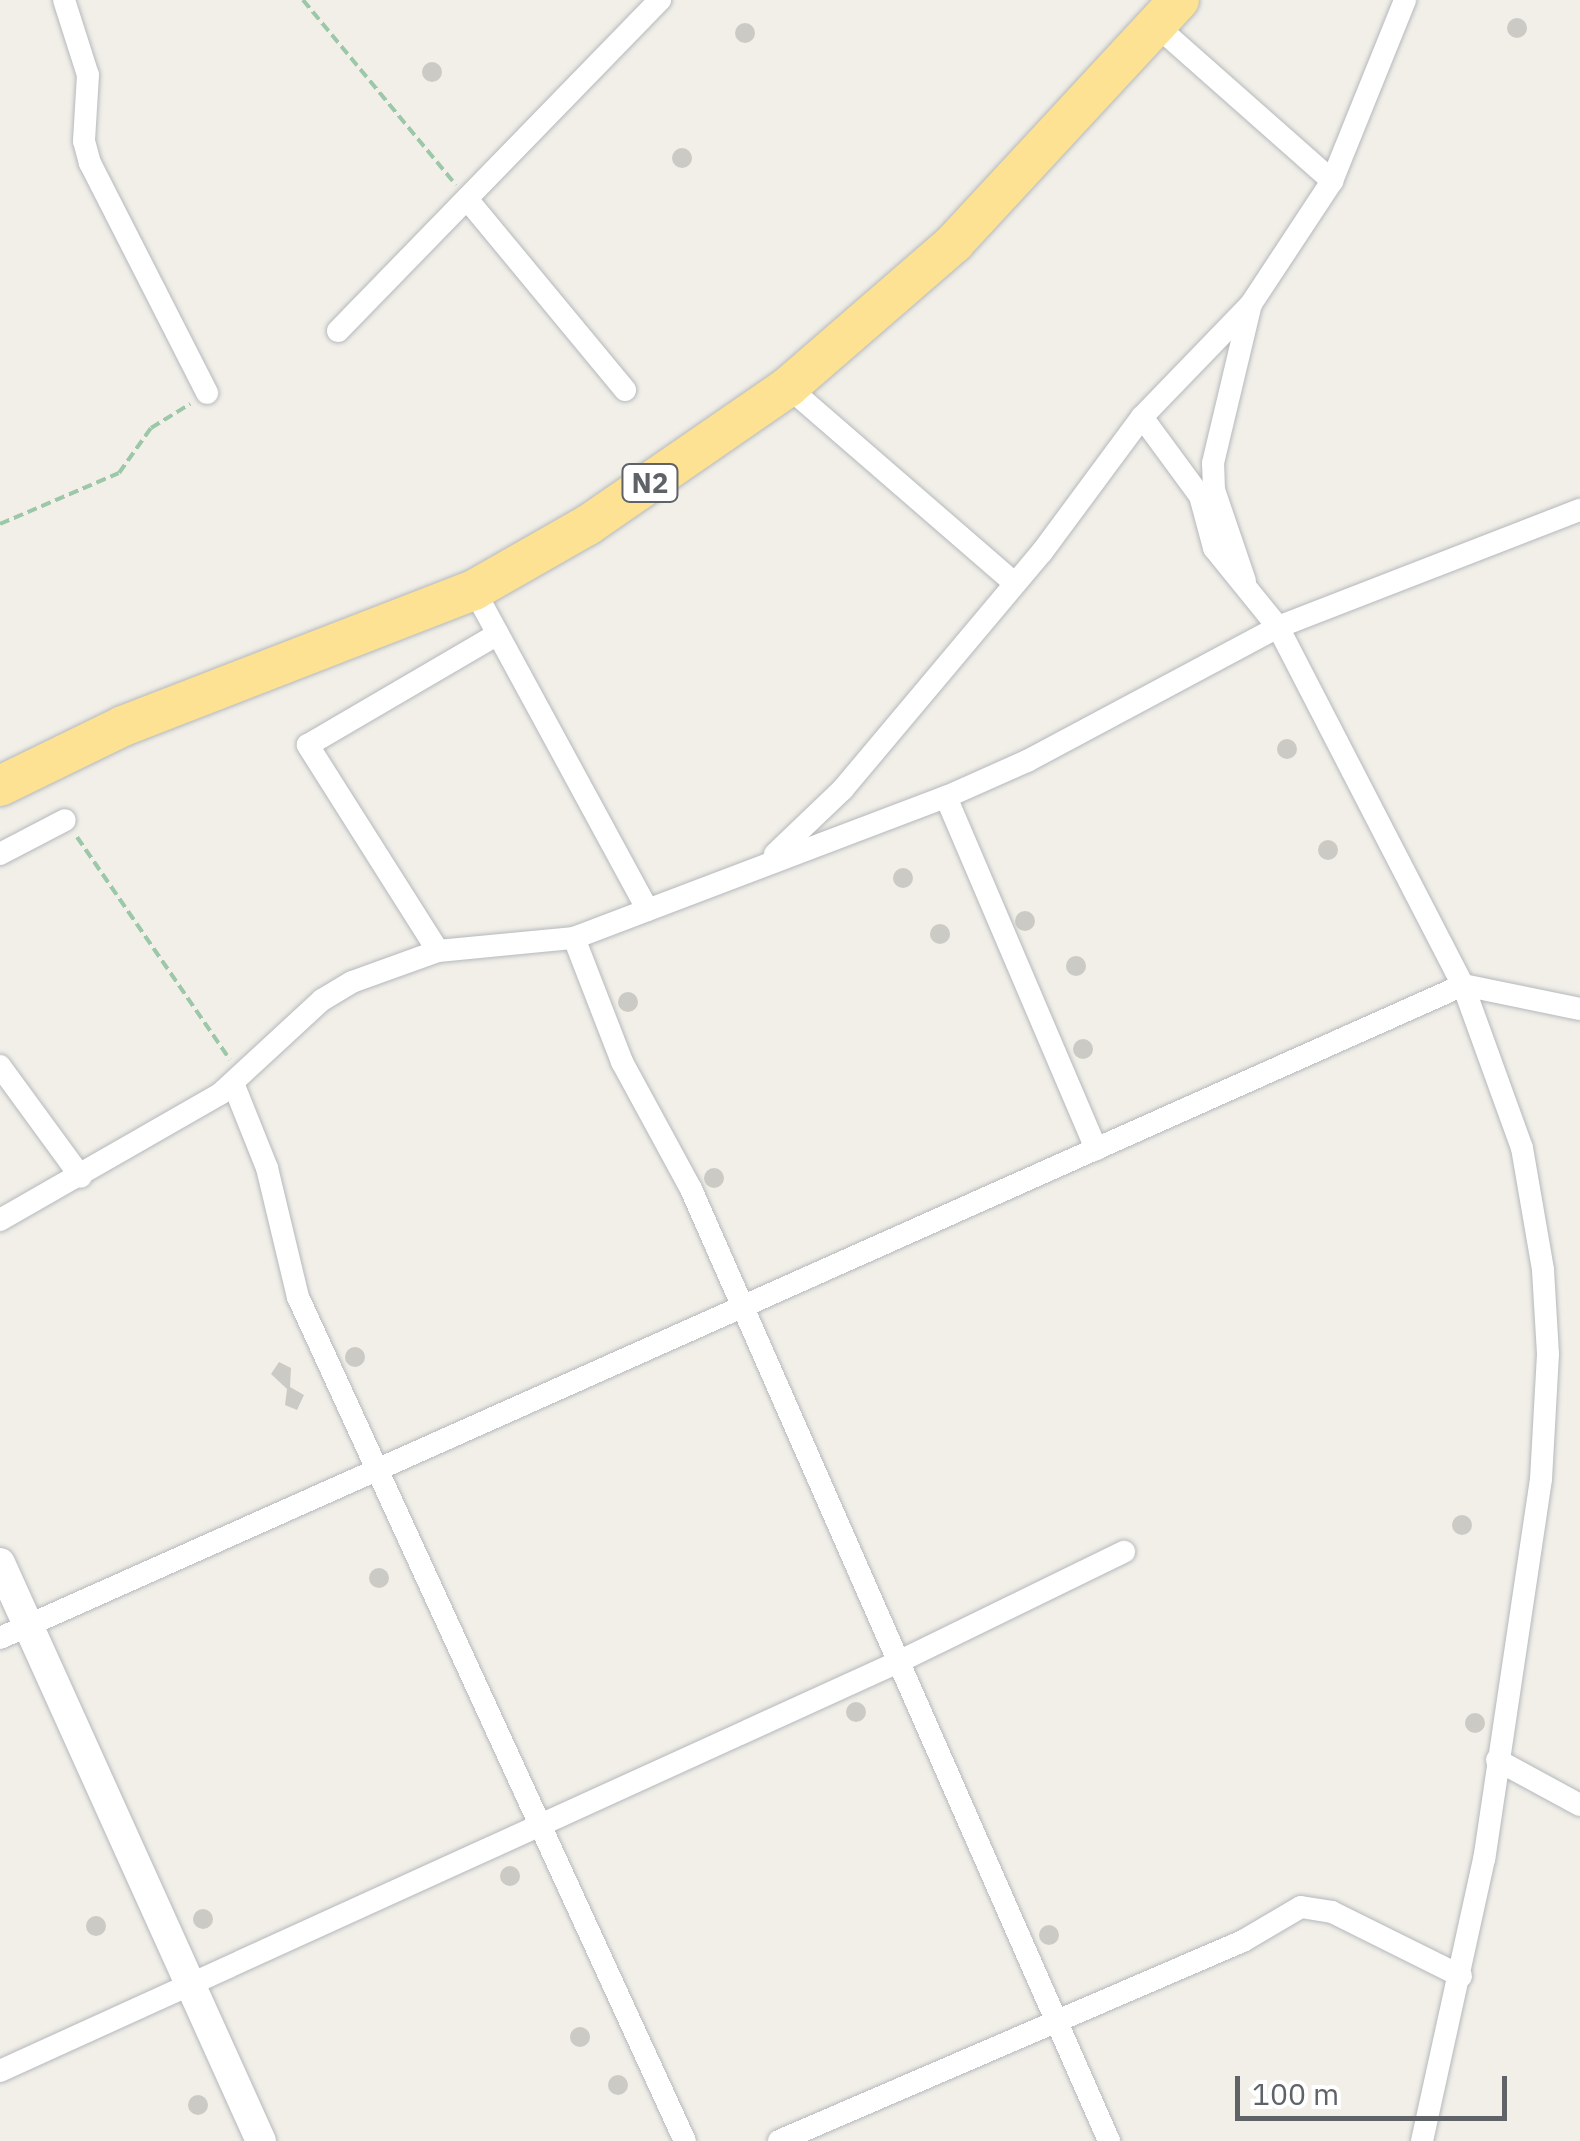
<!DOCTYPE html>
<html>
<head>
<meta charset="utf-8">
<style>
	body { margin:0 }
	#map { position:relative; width:1580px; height:2141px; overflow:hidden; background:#f1efe8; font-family:"IBM Plex Sans",sans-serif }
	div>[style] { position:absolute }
	.building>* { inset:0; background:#cccac5 }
	.round { border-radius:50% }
	.path>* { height:4px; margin-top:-2px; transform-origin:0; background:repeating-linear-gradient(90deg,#9cc7a9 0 10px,transparent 0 15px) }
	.roads { filter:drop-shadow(0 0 2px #b5b8bc) drop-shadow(0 0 2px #b5b8bc) }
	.street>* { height:22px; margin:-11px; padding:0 11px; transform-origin:11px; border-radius:11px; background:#fff }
	.secondary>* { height:30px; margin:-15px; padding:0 15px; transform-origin:15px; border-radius:15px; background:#fff }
	.highway>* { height:40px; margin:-20px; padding:0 20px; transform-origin:20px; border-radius:20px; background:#fde293 }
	span { translate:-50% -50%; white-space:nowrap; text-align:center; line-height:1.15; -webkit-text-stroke:10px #fff; paint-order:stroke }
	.shield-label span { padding:2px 8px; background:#fff; border:2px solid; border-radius:8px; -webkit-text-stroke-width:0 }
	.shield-label { font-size:28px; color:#5f6368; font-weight:700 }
	.scale { position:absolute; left:1235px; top:2076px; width:272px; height:45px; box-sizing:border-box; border:5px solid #5f6368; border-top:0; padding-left:12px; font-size:30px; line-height:35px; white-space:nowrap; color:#5f6368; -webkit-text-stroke:8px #fff; paint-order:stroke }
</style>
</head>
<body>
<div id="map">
	<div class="building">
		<div class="round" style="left:1507px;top:18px;width:20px;height:20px"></div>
		<div class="round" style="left:735px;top:23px;width:20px;height:20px"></div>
		<div class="round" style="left:422px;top:62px;width:20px;height:20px"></div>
		<div class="round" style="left:672px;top:148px;width:20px;height:20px"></div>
		<div class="round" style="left:1277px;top:739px;width:20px;height:20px"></div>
		<div class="round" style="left:1318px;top:840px;width:20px;height:20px"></div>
		<div class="round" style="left:893px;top:868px;width:20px;height:20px"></div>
		<div class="round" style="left:1015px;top:911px;width:20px;height:20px"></div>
		<div class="round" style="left:930px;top:924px;width:20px;height:20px"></div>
		<div class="round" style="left:1066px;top:956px;width:20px;height:20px"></div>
		<div class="round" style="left:618px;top:992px;width:20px;height:20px"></div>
		<div class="round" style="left:1073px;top:1039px;width:20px;height:20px"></div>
		<div class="round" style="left:704px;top:1168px;width:20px;height:20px"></div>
		<div class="round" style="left:345px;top:1347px;width:20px;height:20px"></div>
		<div style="clip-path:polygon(279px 1362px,291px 1368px,290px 1387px,304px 1395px,297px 1410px,285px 1405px,287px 1389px,271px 1374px)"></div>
		<div class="round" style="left:1452px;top:1515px;width:20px;height:20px"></div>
		<div class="round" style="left:369px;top:1568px;width:20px;height:20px"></div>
		<div class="round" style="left:846px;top:1702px;width:20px;height:20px"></div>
		<div class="round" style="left:1465px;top:1713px;width:20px;height:20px"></div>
		<div class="round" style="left:500px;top:1866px;width:20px;height:20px"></div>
		<div class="round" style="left:193px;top:1909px;width:20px;height:20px"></div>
		<div class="round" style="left:86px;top:1916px;width:20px;height:20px"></div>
		<div class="round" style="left:1039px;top:1925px;width:20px;height:20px"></div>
		<div class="round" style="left:570px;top:2027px;width:20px;height:20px"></div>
		<div class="round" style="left:608px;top:2075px;width:20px;height:20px"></div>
		<div class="round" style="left:188px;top:2095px;width:20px;height:20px"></div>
	</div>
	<div class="path">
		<div style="left:303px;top:0;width:240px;rotate:50.4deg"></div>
		<div style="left:0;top:524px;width:129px;rotate:-23.2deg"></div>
		<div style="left:119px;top:473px;width:55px;rotate:-54.6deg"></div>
		<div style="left:151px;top:428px;width:46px;rotate:-31.6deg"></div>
		<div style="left:77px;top:837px;width:270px;rotate:55.5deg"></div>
	</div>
	<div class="roads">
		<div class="street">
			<div style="left:64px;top:0;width:79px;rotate:72.3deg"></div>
			<div style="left:88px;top:75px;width:66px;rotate:93.5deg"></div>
			<div style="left:84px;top:141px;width:23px;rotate:75deg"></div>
			<div style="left:90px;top:163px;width:258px;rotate:63deg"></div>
			<div style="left:1157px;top:26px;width:234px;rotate:41.5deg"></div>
			<div style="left:467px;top:199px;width:248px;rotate:50.4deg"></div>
			<div style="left:338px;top:331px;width:462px;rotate:-45.8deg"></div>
			<div style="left:788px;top:387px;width:299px;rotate:40.9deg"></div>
			<div style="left:1142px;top:417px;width:98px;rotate:53.7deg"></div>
			<div style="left:1200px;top:496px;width:54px;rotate:74.9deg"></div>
			<div style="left:1214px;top:548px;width:102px;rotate:51deg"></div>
			<div style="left:1278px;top:627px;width:403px;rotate:62.7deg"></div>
			<div style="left:1463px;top:985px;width:173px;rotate:70.1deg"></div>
			<div style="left:1522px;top:1148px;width:124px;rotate:80.2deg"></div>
			<div style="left:1543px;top:1270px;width:84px;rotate:86.6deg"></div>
			<div style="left:1548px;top:1354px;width:125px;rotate:93.2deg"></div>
			<div style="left:1541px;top:1479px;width:384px;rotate:98.5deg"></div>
			<div style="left:1484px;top:1859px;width:289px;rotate:102.4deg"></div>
			<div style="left:1245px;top:581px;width:96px;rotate:-108.8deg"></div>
			<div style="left:1214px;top:490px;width:27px;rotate:-92deg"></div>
			<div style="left:1213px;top:463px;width:159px;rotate:-76.6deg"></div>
			<div style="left:474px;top:590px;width:364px;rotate:61.5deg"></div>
			<div style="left:946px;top:797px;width:383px;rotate:66.9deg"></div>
			<div style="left:0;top:854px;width:73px;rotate:-27.6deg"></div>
			<div style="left:775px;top:854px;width:94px;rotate:-43.7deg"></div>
			<div style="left:843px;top:789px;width:309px;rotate:-50deg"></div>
			<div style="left:1042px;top:552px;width:168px;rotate:-53.5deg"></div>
			<div style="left:1142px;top:417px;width:157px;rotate:-46deg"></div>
			<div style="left:1251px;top:304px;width:147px;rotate:-56.6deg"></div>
			<div style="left:1332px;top:181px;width:195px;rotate:-68deg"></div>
			<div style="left:574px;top:938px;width:133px;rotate:68.8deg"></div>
			<div style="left:622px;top:1062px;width:145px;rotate:61.5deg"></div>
			<div style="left:691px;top:1189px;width:1040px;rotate:66.29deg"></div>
			<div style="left:438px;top:951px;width:244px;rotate:-122.3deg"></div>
			<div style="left:308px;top:745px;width:220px;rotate:-30.3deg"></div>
			<div style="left:0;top:1066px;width:137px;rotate:53.9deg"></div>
			<div style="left:233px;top:1083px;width:92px;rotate:68.2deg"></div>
			<div style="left:267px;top:1168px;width:133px;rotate:76.5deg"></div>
			<div style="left:298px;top:1297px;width:928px;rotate:65.37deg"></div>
			<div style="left:0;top:1220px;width:254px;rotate:-29.8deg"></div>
			<div style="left:220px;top:1094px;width:139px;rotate:-42.7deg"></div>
			<div style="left:322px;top:1000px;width:35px;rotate:-31deg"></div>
			<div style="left:352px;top:982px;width:91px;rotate:-19.8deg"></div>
			<div style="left:438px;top:951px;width:137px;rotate:-5.5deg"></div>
			<div style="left:574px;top:938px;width:398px;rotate:-20.8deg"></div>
			<div style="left:946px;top:797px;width:89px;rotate:-24deg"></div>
			<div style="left:1027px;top:761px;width:285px;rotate:-28.1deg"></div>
			<div style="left:1278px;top:627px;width:324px;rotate:-21.2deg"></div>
			<div style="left:0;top:1638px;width:1602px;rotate:-24.05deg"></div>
			<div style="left:1463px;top:985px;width:119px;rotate:11.6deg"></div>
			<div style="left:1497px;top:1760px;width:94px;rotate:28.5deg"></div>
			<div style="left:0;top:2071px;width:982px;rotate:-24.48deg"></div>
			<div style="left:894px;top:1664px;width:256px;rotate:-26deg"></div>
			<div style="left:779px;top:2141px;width:505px;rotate:-23.32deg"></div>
			<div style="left:1243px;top:1941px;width:67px;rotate:-30.4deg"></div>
			<div style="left:1301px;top:1907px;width:31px;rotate:9deg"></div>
			<div style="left:1332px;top:1912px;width:144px;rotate:26.4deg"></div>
		</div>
		<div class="secondary">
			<div style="left:0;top:1563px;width:634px;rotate:65.7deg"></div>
		</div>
		<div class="highway">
			<div style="left:0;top:786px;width:137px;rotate:-26deg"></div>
			<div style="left:123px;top:726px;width:376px;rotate:-21.2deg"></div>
			<div style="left:474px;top:590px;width:131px;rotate:-29.7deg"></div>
			<div style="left:588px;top:525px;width:243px;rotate:-34.6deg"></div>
			<div style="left:788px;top:387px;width:220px;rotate:-40.9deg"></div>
			<div style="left:954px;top:243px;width:331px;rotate:-47.2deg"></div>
		</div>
	</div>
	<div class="shield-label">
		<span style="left:650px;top:483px">N2</span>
	</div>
	<div class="scale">100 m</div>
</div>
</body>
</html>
